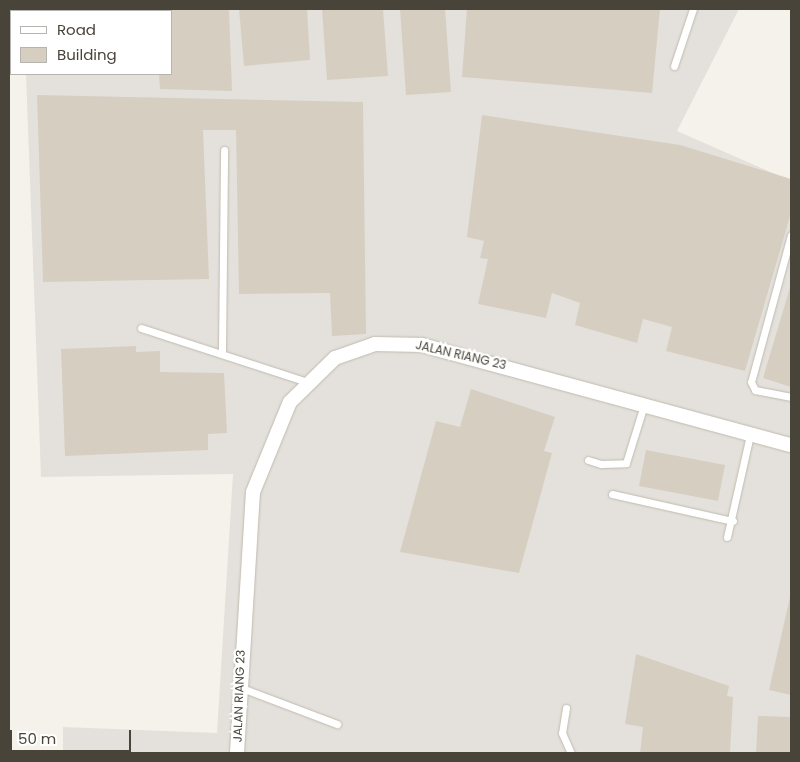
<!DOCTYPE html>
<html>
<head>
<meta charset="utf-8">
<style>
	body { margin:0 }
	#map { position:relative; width:800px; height:762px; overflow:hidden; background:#f5f2eb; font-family:Poppins,sans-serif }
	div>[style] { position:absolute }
	.industrial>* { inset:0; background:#e4e1dc }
	.building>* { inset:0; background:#d6cfc1 }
	.roads { filter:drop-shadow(0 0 1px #c0bbae) drop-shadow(0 0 1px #c0bbae) }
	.lane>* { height:7px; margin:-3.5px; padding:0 3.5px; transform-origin:3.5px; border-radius:3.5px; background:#fff }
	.street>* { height:14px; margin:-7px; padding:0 7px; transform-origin:7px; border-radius:7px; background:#fff }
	span { translate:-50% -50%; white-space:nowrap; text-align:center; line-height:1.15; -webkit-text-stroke:4.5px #fff; paint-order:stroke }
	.street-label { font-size:12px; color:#494439 }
	.frame { position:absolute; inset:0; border:10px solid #494439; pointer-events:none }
	.legend { position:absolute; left:10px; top:10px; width:162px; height:65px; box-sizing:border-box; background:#fff; border:1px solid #b6b4b0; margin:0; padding:6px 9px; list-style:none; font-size:15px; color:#494439 }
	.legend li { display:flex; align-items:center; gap:10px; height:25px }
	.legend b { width:25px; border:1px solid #b6b4b0 }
	.scale { position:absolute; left:10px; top:730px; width:121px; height:22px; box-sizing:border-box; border:2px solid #494439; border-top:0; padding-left:6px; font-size:15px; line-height:18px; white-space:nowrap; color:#494439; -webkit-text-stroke:4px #fff; paint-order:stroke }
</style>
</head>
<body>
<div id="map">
	<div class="industrial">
		<div style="clip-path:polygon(24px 9px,739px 9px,677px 131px,791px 181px,791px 753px,63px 753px,63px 727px,217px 733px,233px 474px,41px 477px,26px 74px,171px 74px,171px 11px)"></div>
	</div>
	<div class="building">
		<div style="clip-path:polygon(44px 9px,137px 9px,137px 11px,44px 11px)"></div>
		<div style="clip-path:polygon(165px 9px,229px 9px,232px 91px,160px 89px,159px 74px,171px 74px,171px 11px)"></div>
		<div style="clip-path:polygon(239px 9px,307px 9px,310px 60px,244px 66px)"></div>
		<div style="clip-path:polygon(322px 9px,383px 9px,388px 76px,327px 80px)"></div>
		<div style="clip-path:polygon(400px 9px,445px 9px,451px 92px,406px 95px)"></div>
		<div style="clip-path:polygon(467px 9px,660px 9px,652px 93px,462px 77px)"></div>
		<div style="clip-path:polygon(37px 95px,363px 102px,366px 334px,332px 336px,330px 293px,239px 294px,236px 130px,203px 130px,209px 279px,43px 282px)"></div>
		<div style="clip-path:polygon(482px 115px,680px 145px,791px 179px,791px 213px,745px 371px,666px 351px,672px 327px,643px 319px,637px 343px,575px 325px,580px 303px,552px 293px,546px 318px,478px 304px,488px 259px,480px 258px,484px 241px,467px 237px)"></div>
		<div style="clip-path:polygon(791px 284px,791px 387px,763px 378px)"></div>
		<div style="clip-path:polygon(136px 346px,136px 352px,160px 351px,160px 372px,224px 373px,227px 433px,208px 434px,208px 450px,65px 456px,61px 349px)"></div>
		<div style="clip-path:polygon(471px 389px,555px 417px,544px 451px,552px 453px,519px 573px,400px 552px,436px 421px,460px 427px)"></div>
		<div style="clip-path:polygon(646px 450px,725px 465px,718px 501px,639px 486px)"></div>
		<div style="clip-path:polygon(790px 597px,791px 597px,791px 695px,769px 690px)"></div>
		<div style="clip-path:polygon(636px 654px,729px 686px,727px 696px,733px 697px,730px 753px,640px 753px,643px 727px,625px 724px)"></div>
		<div style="clip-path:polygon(758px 716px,791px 717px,791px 753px,756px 753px)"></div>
	</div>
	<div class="roads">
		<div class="lane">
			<div style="left:674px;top:66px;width:60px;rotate:-71.6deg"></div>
			<div style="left:791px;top:235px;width:152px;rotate:105.2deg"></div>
			<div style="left:751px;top:382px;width:9px;rotate:63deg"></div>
			<div style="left:755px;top:390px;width:37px;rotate:11deg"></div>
			<div style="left:141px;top:328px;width:175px;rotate:18deg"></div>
			<div style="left:222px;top:351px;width:201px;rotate:-89.4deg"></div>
			<div style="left:588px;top:460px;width:14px;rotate:17deg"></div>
			<div style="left:601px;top:464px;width:25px;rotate:-2deg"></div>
			<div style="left:626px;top:463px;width:61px;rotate:-72.8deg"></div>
			<div style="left:612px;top:494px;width:124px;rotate:12.6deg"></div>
			<div style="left:727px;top:537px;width:105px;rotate:-77.3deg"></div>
			<div style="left:239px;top:687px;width:105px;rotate:20.7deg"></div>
			<div style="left:566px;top:708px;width:25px;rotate:99deg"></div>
			<div style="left:562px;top:733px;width:22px;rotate:66deg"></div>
		</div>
		<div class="street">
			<div style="left:237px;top:753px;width:261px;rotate:-86.5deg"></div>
			<div style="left:253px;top:492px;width:97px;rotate:-67.7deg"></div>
			<div style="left:290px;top:402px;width:63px;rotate:-44.4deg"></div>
			<div style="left:335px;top:358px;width:42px;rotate:-19.3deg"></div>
			<div style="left:375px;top:344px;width:47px;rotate:1.2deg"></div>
			<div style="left:422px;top:345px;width:382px;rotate:15.2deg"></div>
		</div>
	</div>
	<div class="street-label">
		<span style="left:461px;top:355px;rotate:13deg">JALAN RIANG 23</span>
		<span style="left:239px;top:696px;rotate:-88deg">JALAN RIANG 23</span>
	</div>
	<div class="frame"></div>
	<ul class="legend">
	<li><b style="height:6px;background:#fff"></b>Road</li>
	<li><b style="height:14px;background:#d6cfc1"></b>Building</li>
	</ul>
	<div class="scale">50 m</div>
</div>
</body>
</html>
